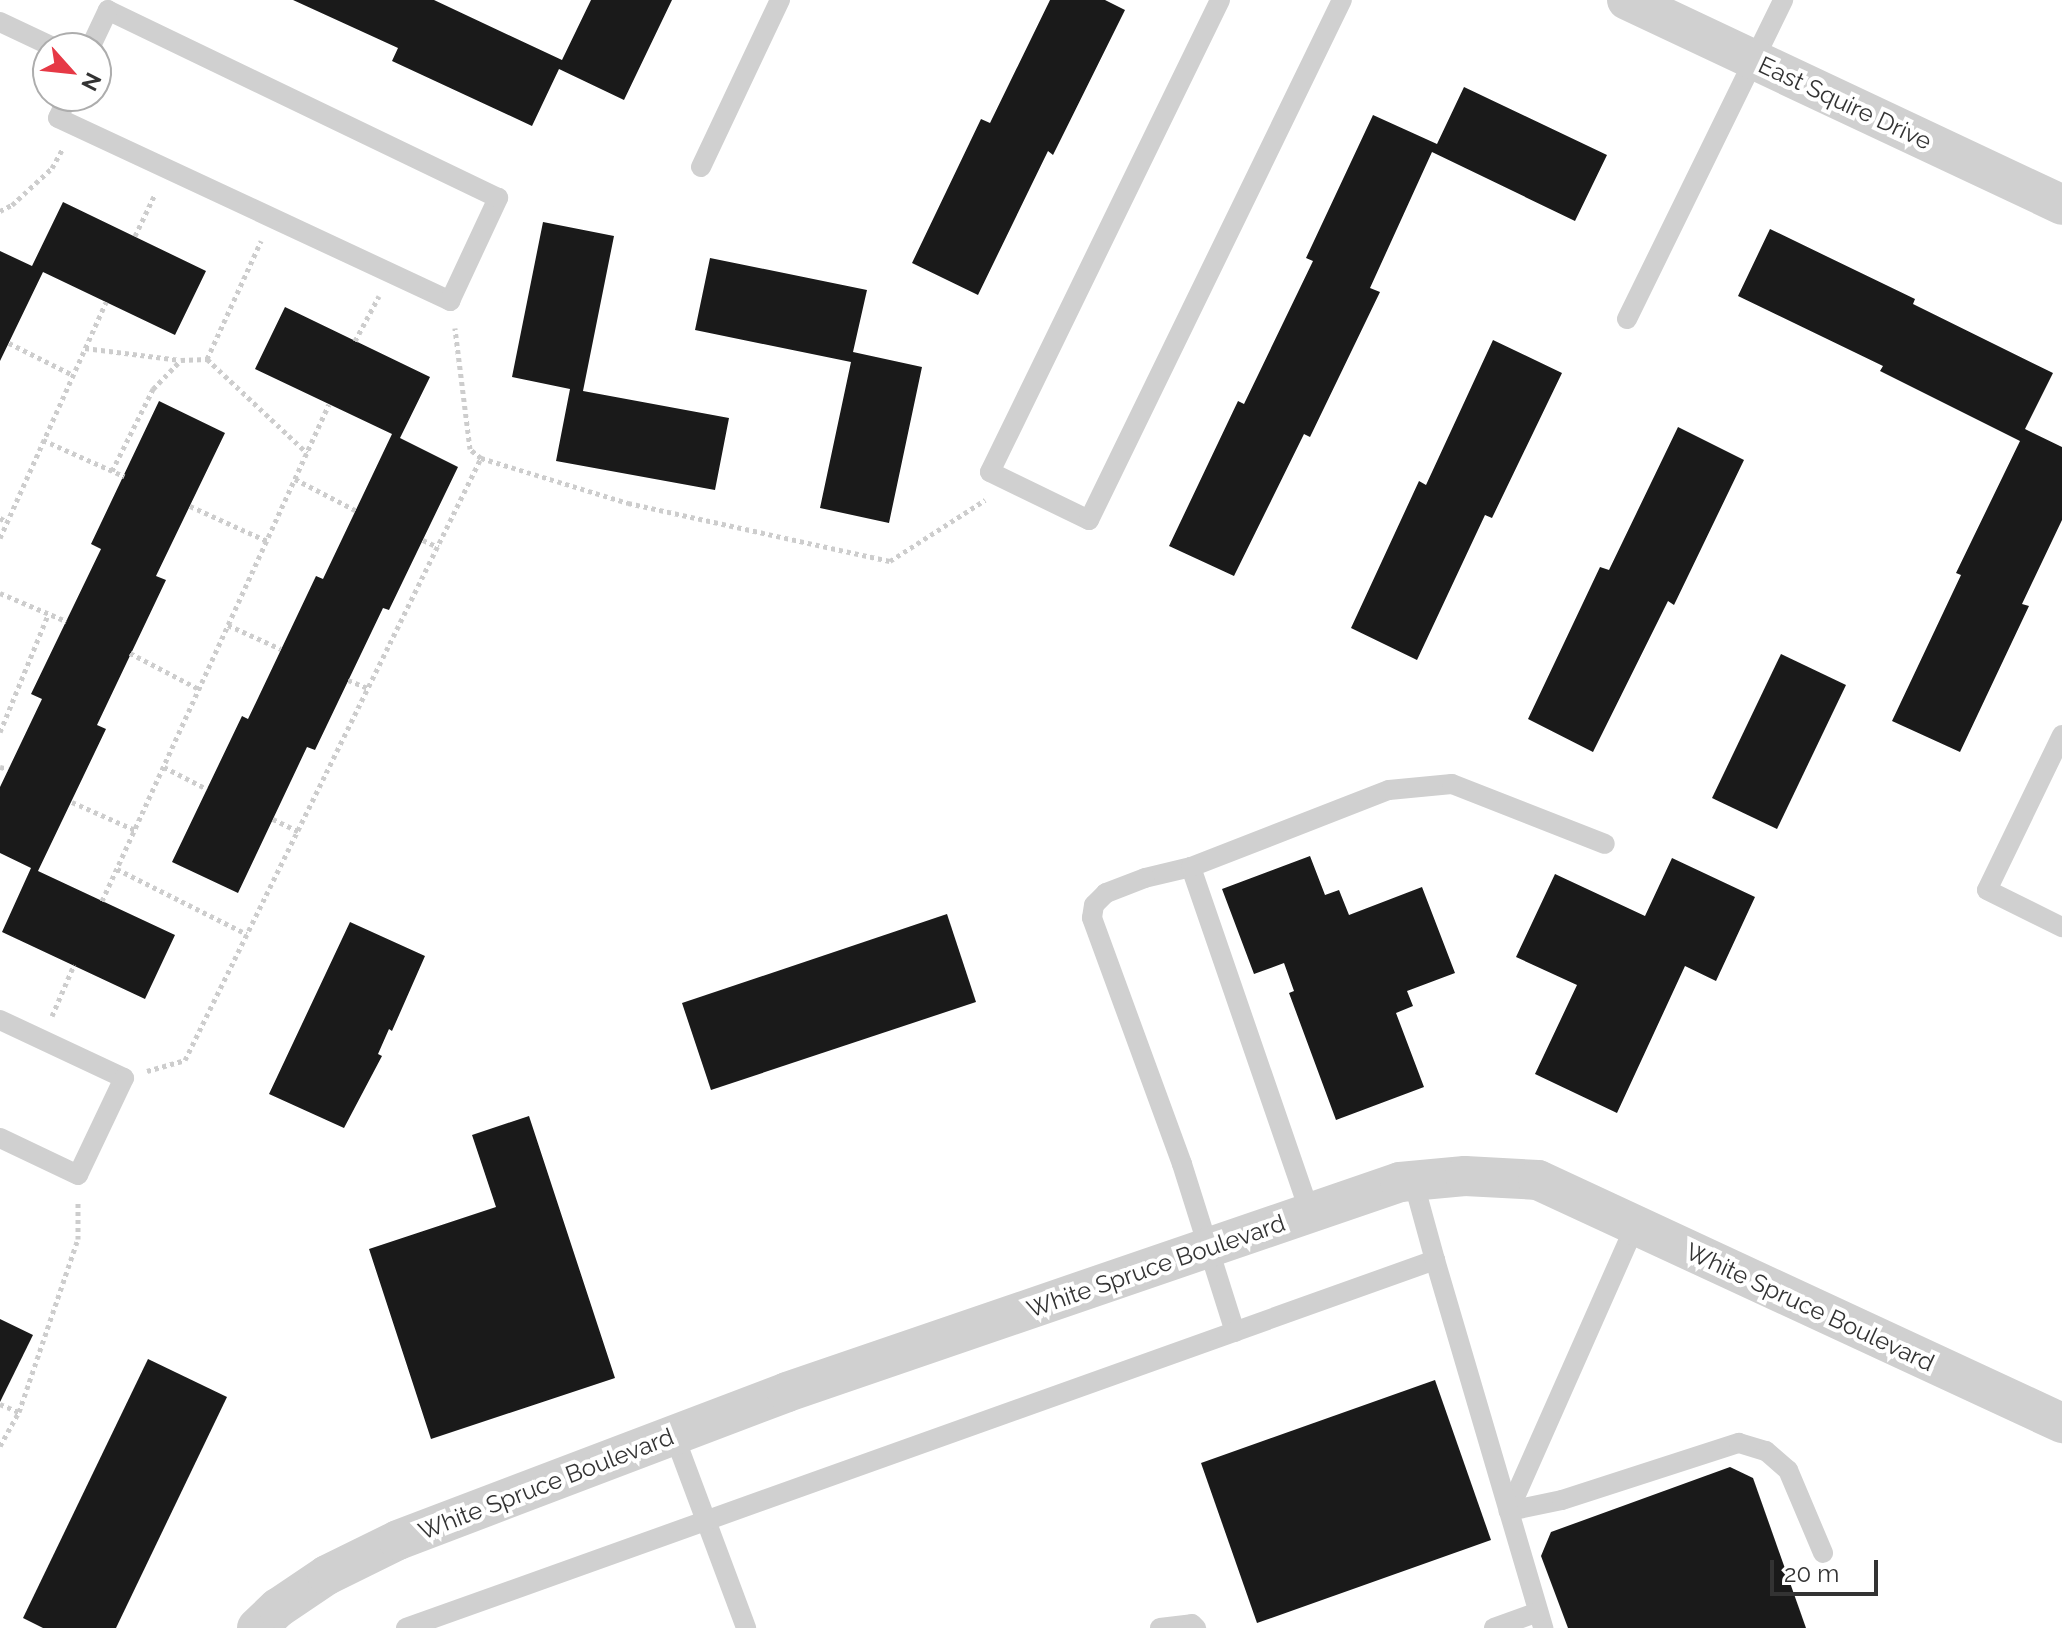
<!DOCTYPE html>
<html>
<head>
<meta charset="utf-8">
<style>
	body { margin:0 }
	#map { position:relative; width:2062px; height:1628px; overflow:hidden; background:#fff; font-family:Raleway,sans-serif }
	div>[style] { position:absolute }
	.building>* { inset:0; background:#1a1a1a }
	.path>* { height:5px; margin-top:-2.5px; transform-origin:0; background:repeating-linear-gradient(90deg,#cdcdcd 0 4px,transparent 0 8px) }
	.lane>* { height:20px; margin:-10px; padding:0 10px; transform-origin:10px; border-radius:10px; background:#d0d0d0 }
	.street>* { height:40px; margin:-20px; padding:0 20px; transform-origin:20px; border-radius:20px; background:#d0d0d0 }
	span { translate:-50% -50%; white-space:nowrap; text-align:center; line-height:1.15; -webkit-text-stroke:8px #fff; paint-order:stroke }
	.street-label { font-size:24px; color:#333 }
	.north { position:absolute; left:32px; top:32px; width:80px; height:80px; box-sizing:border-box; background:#fff; border:2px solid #adadad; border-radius:50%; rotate:117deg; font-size:22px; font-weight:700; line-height:32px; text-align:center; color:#333 }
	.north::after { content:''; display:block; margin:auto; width:28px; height:36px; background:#e63946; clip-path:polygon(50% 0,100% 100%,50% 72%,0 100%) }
	.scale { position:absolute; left:1770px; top:1560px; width:108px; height:36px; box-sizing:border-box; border:4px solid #333; border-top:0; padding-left:10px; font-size:24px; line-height:28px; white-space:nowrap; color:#333; -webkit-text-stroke:6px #fff; paint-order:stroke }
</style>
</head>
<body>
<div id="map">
	<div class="building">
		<div style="clip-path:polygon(293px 0,434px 0,562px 60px,591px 0,672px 0,624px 100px,559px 69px,532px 126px,392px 61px,398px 48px)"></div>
		<div style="clip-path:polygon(1050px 0,1105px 0,1125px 10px,1053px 155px,1048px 151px,978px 295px,912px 263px,981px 119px,990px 123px)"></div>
		<div style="clip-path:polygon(1464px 87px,1607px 155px,1575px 221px,1432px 152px,1370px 288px,1380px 292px,1310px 437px,1304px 434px,1234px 576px,1169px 546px,1238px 401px,1244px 404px,1313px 261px,1306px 258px,1373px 115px,1437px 144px)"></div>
		<div style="clip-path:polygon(63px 202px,206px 271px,175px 335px,43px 272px,0 361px,0 251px,32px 266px)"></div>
		<div style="clip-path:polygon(543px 222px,614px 236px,583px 391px,729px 418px,715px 490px,556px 461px,570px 389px,512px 377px)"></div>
		<div style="clip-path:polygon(1770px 229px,1915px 299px,1913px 304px,2053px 373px,2025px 429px,2062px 447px,2062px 520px,2022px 604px,2029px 606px,1960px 752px,1892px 721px,1961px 575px,1956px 573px,2020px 441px,1880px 371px,1883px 366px,1738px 296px)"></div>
		<div style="clip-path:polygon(710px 258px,867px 290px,853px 352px,922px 367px,889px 523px,820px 508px,851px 362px,695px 330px)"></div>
		<div style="clip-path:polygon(285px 307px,430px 377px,400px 438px,458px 467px,389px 610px,383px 608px,315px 750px,307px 747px,238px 893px,172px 862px,242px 716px,248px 719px,316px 576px,323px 579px,392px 434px,255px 369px)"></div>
		<div style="clip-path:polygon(1493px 340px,1562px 373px,1492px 518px,1485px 515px,1417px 660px,1351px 628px,1419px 481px,1426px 485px)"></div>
		<div style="clip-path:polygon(159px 401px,225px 433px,156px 576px,166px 580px,97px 725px,106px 729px,38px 871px,175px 935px,145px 999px,2px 932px,31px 868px,0 853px,0 787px,42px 699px,31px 694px,101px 549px,91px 544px)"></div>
		<div style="clip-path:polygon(1678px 427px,1744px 460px,1674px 605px,1668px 601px,1593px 752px,1528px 719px,1600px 567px,1609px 570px)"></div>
		<div style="clip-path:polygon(1781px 654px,1846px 685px,1777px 829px,1712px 798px)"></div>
		<div style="clip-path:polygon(1310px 856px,1325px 895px,1339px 890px,1349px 915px,1422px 887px,1455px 973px,1407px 991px,1413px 1006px,1396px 1013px,1424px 1087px,1336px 1120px,1289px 993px,1294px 991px,1284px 963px,1254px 974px,1222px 889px)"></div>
		<div style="clip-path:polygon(1672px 858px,1755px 897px,1716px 981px,1685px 966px,1617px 1113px,1535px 1074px,1577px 985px,1516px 957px,1555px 874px,1645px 916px)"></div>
		<div style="clip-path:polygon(947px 914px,976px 1002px,711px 1090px,682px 1003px)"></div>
		<div style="clip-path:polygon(350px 922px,425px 956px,392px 1031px,389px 1029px,378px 1054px,382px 1056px,344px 1128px,269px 1094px)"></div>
		<div style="clip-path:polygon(529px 1116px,615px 1378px,431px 1439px,369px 1249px,496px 1207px,472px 1135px)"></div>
		<div style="clip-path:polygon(0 1319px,33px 1335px,0 1402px)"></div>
		<div style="clip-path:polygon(148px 1359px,227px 1397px,116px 1628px,43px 1628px,23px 1618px)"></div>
		<div style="clip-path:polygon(1435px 1380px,1491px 1540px,1257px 1623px,1201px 1463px)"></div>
		<div style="clip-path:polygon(1730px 1467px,1753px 1478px,1806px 1628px,1568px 1628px,1541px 1556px,1551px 1532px)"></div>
	</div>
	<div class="path">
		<div style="left:0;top:211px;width:13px;rotate:-27deg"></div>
		<div style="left:12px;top:205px;width:54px;rotate:-42.8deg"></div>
		<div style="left:52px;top:168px;width:23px;rotate:-61deg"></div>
		<div style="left:135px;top:236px;width:47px;rotate:-64.5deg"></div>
		<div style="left:355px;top:341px;width:51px;rotate:-61.9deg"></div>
		<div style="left:9px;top:343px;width:72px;rotate:26.6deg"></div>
		<div style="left:85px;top:348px;width:96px;rotate:7.2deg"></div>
		<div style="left:207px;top:359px;width:137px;rotate:43.2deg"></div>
		<div style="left:43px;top:440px;width:89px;rotate:24deg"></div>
		<div style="left:481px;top:458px;width:154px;rotate:17deg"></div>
		<div style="left:628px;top:503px;width:268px;rotate:12.5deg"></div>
		<div style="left:890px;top:561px;width:113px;rotate:-32.7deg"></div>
		<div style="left:112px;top:471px;width:92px;rotate:-63.4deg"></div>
		<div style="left:153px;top:389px;width:40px;rotate:-46deg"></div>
		<div style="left:181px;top:360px;width:26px;rotate:-2deg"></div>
		<div style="left:207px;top:359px;width:130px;rotate:-65.4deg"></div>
		<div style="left:295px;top:479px;width:68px;rotate:27.3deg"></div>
		<div style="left:190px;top:506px;width:85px;rotate:24.4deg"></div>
		<div style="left:0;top:518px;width:8px;rotate:30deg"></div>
		<div style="left:0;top:538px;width:259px;rotate:-65.8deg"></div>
		<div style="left:423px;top:540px;width:17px;rotate:25deg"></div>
		<div style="left:0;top:593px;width:72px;rotate:23deg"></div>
		<div style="left:228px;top:625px;width:58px;rotate:24.4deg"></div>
		<div style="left:130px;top:653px;width:78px;rotate:27.6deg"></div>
		<div style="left:348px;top:680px;width:22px;rotate:22deg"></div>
		<div style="left:0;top:732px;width:126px;rotate:-67.7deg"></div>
		<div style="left:0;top:767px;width:8px;rotate:14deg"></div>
		<div style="left:164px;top:767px;width:48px;rotate:27.1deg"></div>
		<div style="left:72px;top:802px;width:69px;rotate:24deg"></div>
		<div style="left:273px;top:819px;width:28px;rotate:26deg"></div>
		<div style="left:117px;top:869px;width:145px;rotate:26.6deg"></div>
		<div style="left:102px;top:901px;width:546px;rotate:-65.45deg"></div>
		<div style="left:52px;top:1016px;width:56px;rotate:-66.7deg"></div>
		<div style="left:147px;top:1071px;width:40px;rotate:-16deg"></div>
		<div style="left:185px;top:1060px;width:671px;rotate:-63.82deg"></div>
		<div style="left:481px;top:458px;width:14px;rotate:-141deg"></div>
		<div style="left:470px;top:449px;width:122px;rotate:-97.1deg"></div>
		<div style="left:0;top:1404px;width:21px;rotate:23deg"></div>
		<div style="left:0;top:1446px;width:39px;rotate:-61deg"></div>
		<div style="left:19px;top:1412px;width:183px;rotate:-71.2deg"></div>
		<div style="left:78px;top:1239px;width:39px;rotate:-90deg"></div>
	</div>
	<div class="lane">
		<div style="left:1220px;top:0;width:525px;rotate:115.98deg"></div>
		<div style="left:990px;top:472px;width:110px;rotate:25.9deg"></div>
		<div style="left:1089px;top:520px;width:578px;rotate:-64.06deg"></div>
		<div style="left:0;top:22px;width:61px;rotate:25.3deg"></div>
		<div style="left:68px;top:96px;width:24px;rotate:114deg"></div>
		<div style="left:58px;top:118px;width:433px;rotate:25deg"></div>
		<div style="left:450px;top:301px;width:114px;rotate:-65deg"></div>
		<div style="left:498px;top:198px;width:433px;rotate:-154.3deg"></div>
		<div style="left:108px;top:10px;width:42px;rotate:115.3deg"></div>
		<div style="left:701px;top:167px;width:185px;rotate:-64.7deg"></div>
		<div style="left:1627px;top:319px;width:355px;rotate:-63.9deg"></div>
		<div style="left:2062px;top:735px;width:172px;rotate:115.8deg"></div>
		<div style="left:1987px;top:890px;width:84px;rotate:26.3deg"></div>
		<div style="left:1191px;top:867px;width:47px;rotate:166.6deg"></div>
		<div style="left:1145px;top:878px;width:42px;rotate:159deg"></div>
		<div style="left:1106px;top:893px;width:17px;rotate:135deg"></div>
		<div style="left:1094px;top:905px;width:13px;rotate:99deg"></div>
		<div style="left:1092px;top:918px;width:262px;rotate:69.9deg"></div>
		<div style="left:1182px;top:1164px;width:176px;rotate:72.5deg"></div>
		<div style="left:0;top:1020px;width:137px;rotate:25.1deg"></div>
		<div style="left:124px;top:1078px;width:107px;rotate:115.4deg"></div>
		<div style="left:78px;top:1175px;width:86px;rotate:-154.6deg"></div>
		<div style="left:1310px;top:1213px;width:366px;rotate:-109deg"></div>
		<div style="left:1191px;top:867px;width:212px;rotate:-21.3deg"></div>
		<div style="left:1389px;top:790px;width:63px;rotate:-5.4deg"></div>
		<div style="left:1452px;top:784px;width:164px;rotate:21.4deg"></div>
		<div style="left:1635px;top:1226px;width:312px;rotate:113.9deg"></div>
		<div style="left:1509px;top:1511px;width:54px;rotate:-11.7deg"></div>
		<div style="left:1562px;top:1500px;width:186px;rotate:-17.9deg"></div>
		<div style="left:1739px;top:1443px;width:28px;rotate:17deg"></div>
		<div style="left:1766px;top:1451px;width:29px;rotate:41deg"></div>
		<div style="left:1788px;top:1470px;width:90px;rotate:67.1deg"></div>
		<div style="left:1435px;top:1260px;width:384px;rotate:73.6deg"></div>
		<div style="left:674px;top:1435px;width:206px;rotate:69.5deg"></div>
		<div style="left:406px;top:1628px;width:1093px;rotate:-19.68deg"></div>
		<div style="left:1435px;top:1260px;width:83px;rotate:-105.4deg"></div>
		<div style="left:1160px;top:1628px;width:32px;rotate:-7deg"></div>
		<div style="left:1192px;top:1624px;width:6px;rotate:45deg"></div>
		<div style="left:1494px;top:1628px;width:47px;rotate:-20deg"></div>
	</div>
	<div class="street">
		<div style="left:1627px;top:0;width:481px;rotate:25.2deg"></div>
		<div style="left:257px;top:1628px;width:29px;rotate:-44deg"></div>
		<div style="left:278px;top:1608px;width:59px;rotate:-34deg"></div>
		<div style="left:327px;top:1575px;width:79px;rotate:-26.2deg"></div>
		<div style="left:398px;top:1540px;width:416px;rotate:-20.8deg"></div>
		<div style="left:787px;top:1392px;width:648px;rotate:-18.91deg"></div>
		<div style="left:1400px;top:1182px;width:65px;rotate:-5.3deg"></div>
		<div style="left:1465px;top:1176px;width:73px;rotate:3.1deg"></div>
		<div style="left:1538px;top:1180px;width:578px;rotate:24.88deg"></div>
	</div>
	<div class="street-label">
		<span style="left:1845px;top:103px;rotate:25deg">East Squire Drive</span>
		<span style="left:1156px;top:1266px;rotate:-19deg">White Spruce Boulevard</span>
		<span style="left:1810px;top:1307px;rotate:25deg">White Spruce Boulevard</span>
		<span style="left:546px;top:1484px;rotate:-21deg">White Spruce Boulevard</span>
	</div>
	<div class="north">N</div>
	<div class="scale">20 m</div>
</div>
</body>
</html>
